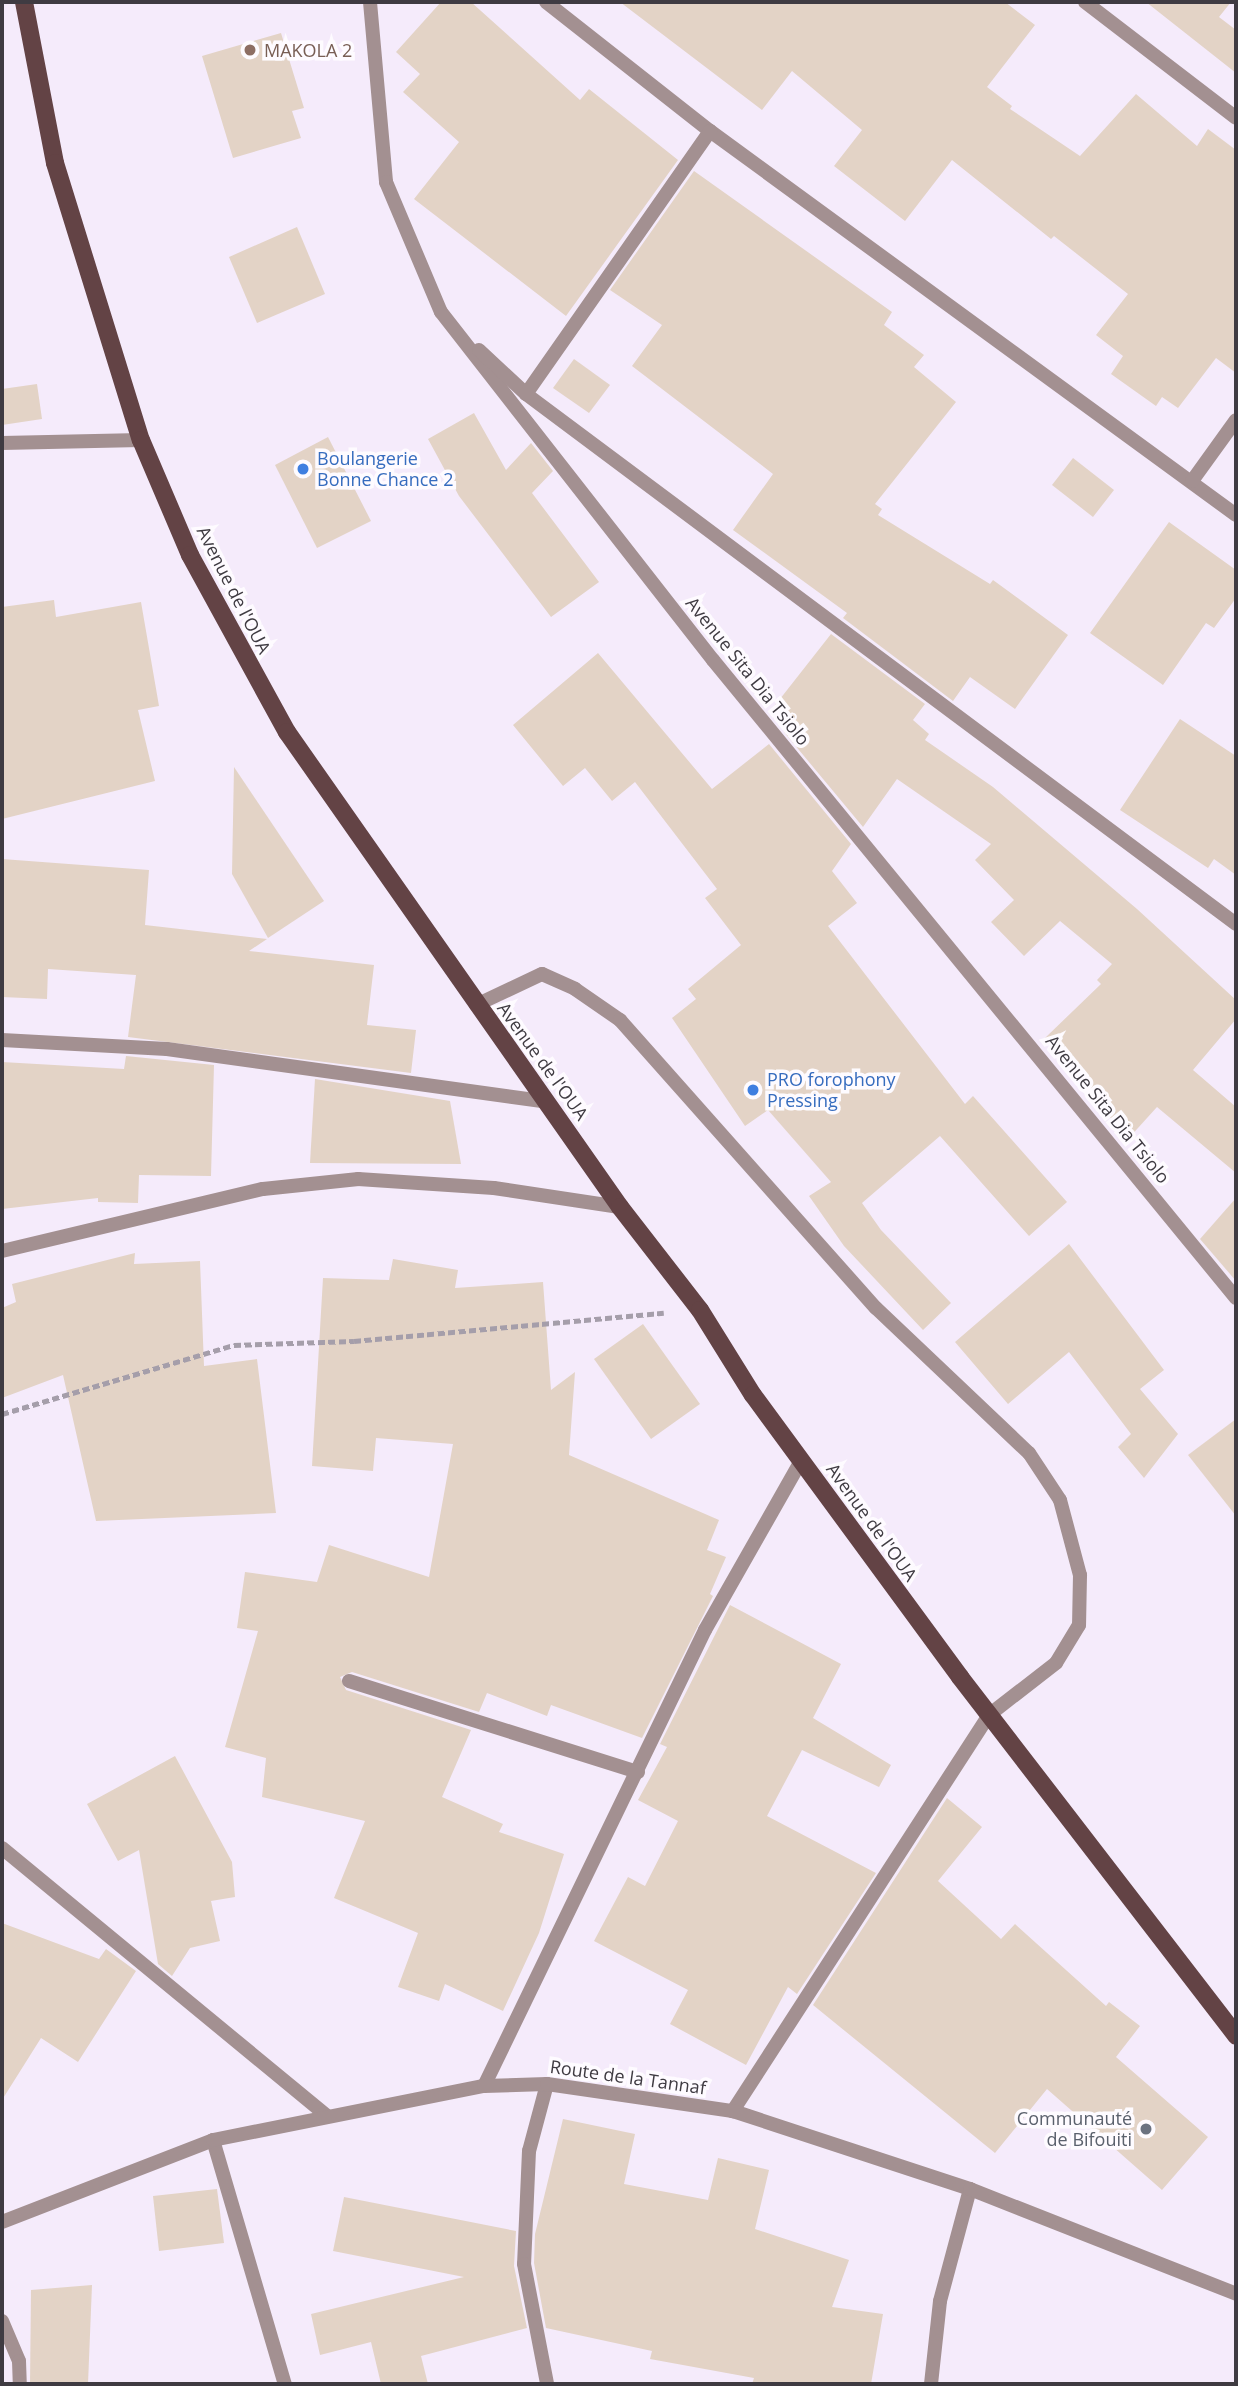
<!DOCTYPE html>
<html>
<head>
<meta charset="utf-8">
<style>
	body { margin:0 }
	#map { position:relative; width:1238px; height:2386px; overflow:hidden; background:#f5ebfb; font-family:"Open Sans",sans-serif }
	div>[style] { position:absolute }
	.building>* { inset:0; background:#e3d3c6 }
	.path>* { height:4.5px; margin-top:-2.25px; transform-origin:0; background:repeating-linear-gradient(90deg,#a59eaa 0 7px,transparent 0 10.5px) }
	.service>* { height:14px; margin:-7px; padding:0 7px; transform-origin:7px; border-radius:7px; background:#a39091 }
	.minor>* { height:14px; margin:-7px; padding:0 7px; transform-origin:7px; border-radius:7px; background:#a39091 }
	.primary>* { height:18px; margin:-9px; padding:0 9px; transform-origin:9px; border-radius:9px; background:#634345 }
	.dots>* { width:19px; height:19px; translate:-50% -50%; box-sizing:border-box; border:4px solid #fefbff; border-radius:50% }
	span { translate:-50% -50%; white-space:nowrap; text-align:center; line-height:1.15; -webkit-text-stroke:7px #fefbff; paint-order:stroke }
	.education-label { font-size:18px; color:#785e54 }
	.left { translate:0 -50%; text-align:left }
	.shop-label { font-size:18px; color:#366cbe }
	.street-label { font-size:18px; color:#3f3b42 }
	.worship-label { font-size:18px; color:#5b616d }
	.right { translate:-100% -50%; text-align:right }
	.frame { position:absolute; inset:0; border:4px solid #3f3b42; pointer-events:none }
</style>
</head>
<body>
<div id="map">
	<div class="building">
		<div style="clip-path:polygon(441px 2px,471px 2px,580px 100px,589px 89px,678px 160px,566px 316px,414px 199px,459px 142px,403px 92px,420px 74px,396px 52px)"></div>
		<div style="clip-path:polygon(620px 2px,1005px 2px,1035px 25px,987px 87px,1012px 106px,1010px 109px,1080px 156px,1136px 94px,1197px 146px,1208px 129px,1236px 150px,1236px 373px,1216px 358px,1178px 408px,1162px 397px,1156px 406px,1111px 374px,1123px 356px,1096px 335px,1128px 294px,1054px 236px,1051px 239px,952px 160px,905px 221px,834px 166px,862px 130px,792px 71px,762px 110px)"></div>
		<div style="clip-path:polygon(1146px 2px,1231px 2px,1219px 17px,1236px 30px,1236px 73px)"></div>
		<div style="clip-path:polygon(281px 33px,304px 108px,292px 111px,301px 138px,233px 158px,202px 56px)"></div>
		<div style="clip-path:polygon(694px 171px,892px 312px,884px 325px,924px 355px,914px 367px,956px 402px,875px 504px,882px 509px,878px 515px,990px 584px,993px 580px,1068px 635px,1015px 709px,970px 677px,953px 701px,843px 618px,847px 613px,733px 530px,773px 474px,632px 366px,662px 325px,610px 290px)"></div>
		<div style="clip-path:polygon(297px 227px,325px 294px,257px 323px,229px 257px)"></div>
		<div style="clip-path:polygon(574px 359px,610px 385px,589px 413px,553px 388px)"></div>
		<div style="clip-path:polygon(37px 384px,42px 419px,2px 425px,2px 389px)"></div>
		<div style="clip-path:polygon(474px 413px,506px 470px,531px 443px,553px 471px,532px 493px,599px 582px,551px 617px,459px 496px,428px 439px)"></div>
		<div style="clip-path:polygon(328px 437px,371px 521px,317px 548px,275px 465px)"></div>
		<div style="clip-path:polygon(1073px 458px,1114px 490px,1093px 517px,1052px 485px)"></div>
		<div style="clip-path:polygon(1169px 522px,1236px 570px,1236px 598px,1214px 628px,1206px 623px,1163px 685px,1090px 633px)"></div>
		<div style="clip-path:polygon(54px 600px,56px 617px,141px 602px,159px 706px,138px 710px,155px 781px,2px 819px,2px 607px)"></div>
		<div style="clip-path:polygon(831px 634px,925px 704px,913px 720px,929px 734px,925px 740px,993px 787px,1137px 909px,1236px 1000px,1236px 1019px,1193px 1070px,1236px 1107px,1236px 1173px,1157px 1107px,1128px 1139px,1045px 1038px,1101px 984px,1097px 980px,1112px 964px,1060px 921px,1024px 956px,991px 922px,1014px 900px,975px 860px,991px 844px,897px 779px,863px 827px,784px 732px,788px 729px,769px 713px)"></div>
		<div style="clip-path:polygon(598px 653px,712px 789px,769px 744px,851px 844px,832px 871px,857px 903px,828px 926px,965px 1104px,973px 1096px,1067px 1202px,1029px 1236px,940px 1136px,862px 1203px,881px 1230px,951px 1303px,923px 1330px,844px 1246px,809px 1196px,831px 1182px,768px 1110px,745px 1126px,672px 1018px,696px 999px,688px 989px,741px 945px,705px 898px,717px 889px,635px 782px,612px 801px,585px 768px,563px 786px,513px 725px)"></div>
		<div style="clip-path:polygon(1180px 719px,1236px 756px,1236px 875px,1214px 859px,1208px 868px,1120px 810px)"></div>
		<div style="clip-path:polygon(234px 767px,324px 901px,268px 938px,232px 874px)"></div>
		<div style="clip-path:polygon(2px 859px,149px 870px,145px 925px,267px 939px,249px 951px,374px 965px,367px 1025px,416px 1030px,411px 1073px,128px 1037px,136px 975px,48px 969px,47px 999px,2px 997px)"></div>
		<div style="clip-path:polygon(126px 1056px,214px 1065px,211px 1176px,139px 1175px,138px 1203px,98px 1202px,98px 1198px,2px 1209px,2px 1062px,124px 1069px)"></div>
		<div style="clip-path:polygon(315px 1079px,450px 1101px,461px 1164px,310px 1163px)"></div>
		<div style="clip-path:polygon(1236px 1198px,1236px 1281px,1200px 1239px)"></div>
		<div style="clip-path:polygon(1069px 1244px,1164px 1370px,1140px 1389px,1178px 1434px,1144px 1478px,1118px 1447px,1131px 1434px,1069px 1352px,1008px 1404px,955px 1342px)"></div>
		<div style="clip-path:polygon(135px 1253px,134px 1264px,200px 1261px,204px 1366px,257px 1359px,276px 1513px,96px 1521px,63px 1375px,2px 1398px,2px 1308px,16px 1302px,12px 1284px)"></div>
		<div style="clip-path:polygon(393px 1259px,458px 1270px,455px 1288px,543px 1282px,551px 1390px,575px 1372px,569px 1455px,719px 1520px,707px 1550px,726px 1557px,710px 1594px,713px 1596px,642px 1738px,551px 1705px,547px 1716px,487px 1693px,479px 1712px,352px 1672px,340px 1677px,346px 1690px,471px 1730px,442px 1797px,503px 1824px,499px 1832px,564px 1854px,539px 1933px,503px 2011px,445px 1984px,439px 2001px,398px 1987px,418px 1933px,334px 1898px,365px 1821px,262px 1797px,266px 1758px,225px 1747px,258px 1631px,237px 1628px,245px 1572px,317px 1582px,329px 1545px,429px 1577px,453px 1444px,376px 1438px,373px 1471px,312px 1466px,323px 1278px,389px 1280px)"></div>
		<div style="clip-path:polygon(643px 1324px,700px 1404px,651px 1439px,594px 1359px)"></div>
		<div style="clip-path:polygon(1236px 1419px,1236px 1516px,1188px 1455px)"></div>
		<div style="clip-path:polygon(730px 1605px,841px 1664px,813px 1718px,891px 1765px,879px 1787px,802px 1750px,767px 1816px,876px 1873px,797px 1994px,788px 1987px,746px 2065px,670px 2024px,688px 1990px,594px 1941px,628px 1877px,645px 1886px,678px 1821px,638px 1800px,667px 1747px,660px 1744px)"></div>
		<div style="clip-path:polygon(175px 1756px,232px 1862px,235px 1897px,211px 1901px,220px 1941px,190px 1948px,172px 1976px,158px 1964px,139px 1850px,118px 1861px,87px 1804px)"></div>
		<div style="clip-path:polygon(947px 1798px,982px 1827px,938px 1881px,1001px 1939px,1015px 1924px,1106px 2006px,1109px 2002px,1140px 2026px,1116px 2057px,1208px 2137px,1162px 2190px,1047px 2089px,995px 2153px,813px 2005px)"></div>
		<div style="clip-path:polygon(2px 1923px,99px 1959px,106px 1949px,136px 1971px,78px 2062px,41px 2038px,2px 2100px)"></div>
		<div style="clip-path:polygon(563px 2119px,635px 2134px,624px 2184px,708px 2200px,718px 2158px,769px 2170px,755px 2229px,849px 2260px,832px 2307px,883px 2314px,871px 2384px,752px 2384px,754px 2378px,650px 2359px,652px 2351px,546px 2328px,534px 2263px,535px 2234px)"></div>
		<div style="clip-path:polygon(217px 2189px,224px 2243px,159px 2251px,153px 2196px)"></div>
		<div style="clip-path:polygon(344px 2197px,516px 2231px,514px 2266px,527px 2328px,421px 2356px,428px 2384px,381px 2384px,371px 2342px,320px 2355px,311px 2314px,464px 2277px,333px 2251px)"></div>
		<div style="clip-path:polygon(92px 2285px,88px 2384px,30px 2384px,31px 2290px)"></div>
	</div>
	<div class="path">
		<div style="left:2px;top:1414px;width:242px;rotate:-16.6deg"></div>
		<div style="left:234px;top:1345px;width:120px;rotate:-1.9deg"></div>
		<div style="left:354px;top:1341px;width:311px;rotate:-5.2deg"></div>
	</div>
	<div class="service">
		<div style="left:547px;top:2084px;width:69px;rotate:105deg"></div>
		<div style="left:529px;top:2151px;width:113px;rotate:92.5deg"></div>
		<div style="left:524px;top:2264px;width:122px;rotate:79.1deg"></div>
		<div style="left:213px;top:2140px;width:254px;rotate:73.6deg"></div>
		<div style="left:2px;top:2321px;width:43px;rotate:67deg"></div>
		<div style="left:19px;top:2361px;width:23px;rotate:88deg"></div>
		<div style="left:931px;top:2384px;width:83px;rotate:-83.8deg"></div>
		<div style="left:940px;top:2301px;width:116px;rotate:-75deg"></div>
	</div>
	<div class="minor">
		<div style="left:370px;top:2px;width:181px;rotate:84.9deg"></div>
		<div style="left:386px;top:182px;width:141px;rotate:67.1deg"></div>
		<div style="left:441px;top:312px;width:442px;rotate:52deg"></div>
		<div style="left:713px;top:660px;width:825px;rotate:50.66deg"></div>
		<div style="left:546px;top:2px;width:209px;rotate:38.2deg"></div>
		<div style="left:710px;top:131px;width:651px;rotate:36.13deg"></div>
		<div style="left:1085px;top:2px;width:190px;rotate:37.5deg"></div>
		<div style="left:479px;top:350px;width:64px;rotate:43.1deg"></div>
		<div style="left:526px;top:394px;width:886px;rotate:36.74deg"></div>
		<div style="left:526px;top:394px;width:321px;rotate:-55deg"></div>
		<div style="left:2px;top:443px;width:139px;rotate:-1.2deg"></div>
		<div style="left:1192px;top:481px;width:75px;rotate:-54.2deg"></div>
		<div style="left:476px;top:1005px;width:73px;rotate:-25.2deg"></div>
		<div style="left:542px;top:974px;width:36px;rotate:24deg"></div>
		<div style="left:575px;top:989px;width:55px;rotate:34.6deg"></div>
		<div style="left:620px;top:1020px;width:385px;rotate:48.4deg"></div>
		<div style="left:876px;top:1308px;width:211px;rotate:43.5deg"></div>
		<div style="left:1029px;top:1453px;width:56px;rotate:56.6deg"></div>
		<div style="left:1060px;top:1500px;width:78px;rotate:75.1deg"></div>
		<div style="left:1080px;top:1575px;width:50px;rotate:91.1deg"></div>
		<div style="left:1079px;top:1625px;width:44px;rotate:121.2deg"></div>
		<div style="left:1056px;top:1663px;width:85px;rotate:142.2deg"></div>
		<div style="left:989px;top:1715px;width:472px;rotate:122.9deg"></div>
		<div style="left:2px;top:1040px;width:165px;rotate:3.1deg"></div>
		<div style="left:167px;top:1049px;width:384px;rotate:7.9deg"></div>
		<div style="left:2px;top:1251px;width:268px;rotate:-13.4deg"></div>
		<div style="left:263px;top:1189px;width:96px;rotate:-6deg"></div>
		<div style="left:358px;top:1179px;width:136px;rotate:3.8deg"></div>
		<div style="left:494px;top:1188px;width:127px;rotate:8.6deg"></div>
		<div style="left:349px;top:1681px;width:303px;rotate:17.5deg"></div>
		<div style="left:2px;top:1848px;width:420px;rotate:39.5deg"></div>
		<div style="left:484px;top:2086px;width:507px;rotate:-64.14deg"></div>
		<div style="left:705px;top:1630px;width:194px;rotate:-60.4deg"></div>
		<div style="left:2px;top:2222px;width:226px;rotate:-21.2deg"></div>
		<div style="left:213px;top:2140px;width:276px;rotate:-11.3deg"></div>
		<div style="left:484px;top:2086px;width:63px;rotate:-1.8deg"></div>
		<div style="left:547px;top:2084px;width:188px;rotate:8.3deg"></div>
		<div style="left:733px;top:2111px;width:250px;rotate:18.2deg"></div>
		<div style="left:970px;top:2189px;width:286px;rotate:21.5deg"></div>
	</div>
	<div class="primary">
		<div style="left:24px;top:2px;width:164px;rotate:79.1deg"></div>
		<div style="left:55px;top:163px;width:290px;rotate:72.8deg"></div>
		<div style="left:141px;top:440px;width:125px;rotate:66.9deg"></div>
		<div style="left:190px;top:555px;width:202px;rotate:61.3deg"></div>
		<div style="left:287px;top:732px;width:580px;rotate:54.97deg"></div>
		<div style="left:620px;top:1207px;width:130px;rotate:52.2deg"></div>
		<div style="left:700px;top:1310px;width:100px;rotate:58.1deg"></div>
		<div style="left:753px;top:1395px;width:350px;rotate:53.7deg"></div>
		<div style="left:960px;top:1677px;width:453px;rotate:52.4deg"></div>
	</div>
	<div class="dots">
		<div style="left:250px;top:50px;background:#8d6e63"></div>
		<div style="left:303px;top:469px;background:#3f7fe0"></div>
		<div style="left:753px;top:1090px;background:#3f7fe0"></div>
		<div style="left:1146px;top:2129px;background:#6b7280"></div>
	</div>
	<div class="education-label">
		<span class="left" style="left:264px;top:50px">MAKOLA 2</span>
	</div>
	<div class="shop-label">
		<span class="left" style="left:317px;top:469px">Boulangerie<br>Bonne Chance 2</span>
		<span class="left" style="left:767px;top:1090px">PRO forophony<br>Pressing</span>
	</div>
	<div class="street-label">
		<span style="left:234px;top:590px;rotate:63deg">Avenue de l'OUA</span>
		<span style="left:748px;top:671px;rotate:51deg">Avenue Sita Dia Tsiolo</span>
		<span style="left:543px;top:1061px;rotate:54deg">Avenue de l'OUA</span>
		<span style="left:1108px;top:1109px;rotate:51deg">Avenue Sita Dia Tsiolo</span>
		<span style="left:872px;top:1522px;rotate:54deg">Avenue de l'OUA</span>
		<span style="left:628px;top:2077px;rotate:8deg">Route de la Tannaf</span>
	</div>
	<div class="worship-label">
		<span class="right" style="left:1132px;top:2129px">Communauté<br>de Bifouiti</span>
	</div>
	<div class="frame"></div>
</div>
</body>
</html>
